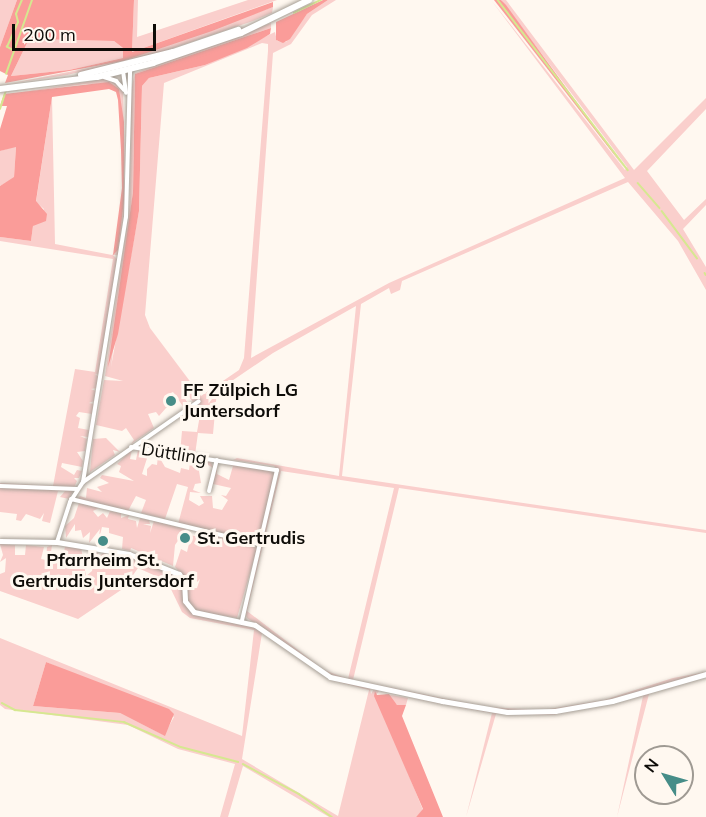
<!DOCTYPE html>
<html>
<head>
<meta charset="utf-8">
<style>
	body { margin:0 }
	#map { position:relative; width:706px; height:817px; overflow:hidden; background:#fff8f0; font-family:Mulish,sans-serif }
	div>[style] { position:absolute }
	.green>* { inset:0; background:#facfcc }
	.forest>* { inset:0; background:#fa9c99 }
	.stream>* { height:1.5px; margin:-0.75px; padding:0 0.75px; transform-origin:0.75px; border-radius:0.75px; background:#d6e890 }
	.roads { filter:drop-shadow(0 0 2px #a69e95) drop-shadow(0 0 2px #a69e95) }
	.street>* { height:4px; margin:-2px; padding:0 2px; transform-origin:2px; border-radius:2px; background:#fff }
	.secondary>* { height:5px; margin:-2.5px; padding:0 2.5px; transform-origin:2.5px; border-radius:2.5px; background:#fff }
	.primary>* { height:6px; margin:-3px; padding:0 3px; transform-origin:3px; border-radius:3px; background:#fff }
	.dots>* { width:16px; height:16px; translate:-50% -50%; box-sizing:border-box; border:3px solid #fff8f0; border-radius:50% }
	span { translate:-50% -50%; white-space:nowrap; text-align:center; line-height:1.15; -webkit-text-stroke:6px #fff8f0; paint-order:stroke }
	.poi-label { font-size:18px; color:#0e0c08; font-weight:700 }
	.left { translate:0 -50%; text-align:left }
	.street-label { font-size:18px; color:#0e0c08 }
	.north { position:absolute; left:634px; top:745px; width:60px; height:60px; box-sizing:border-box; background:#fff8f0; border:2px solid #9f9a93; border-radius:50%; rotate:307deg; font-size:16px; font-weight:700; line-height:24px; text-align:center; color:#0e0c08 }
	.north::after { content:''; display:block; margin:auto; width:21px; height:27px; background:#468d88; clip-path:polygon(50% 0,100% 100%,50% 72%,0 100%) }
	.scale { position:absolute; left:12px; top:24px; width:144px; height:27px; box-sizing:border-box; border:3px solid #0e0c08; border-top:0; padding-left:8px; font-size:18px; line-height:21px; white-space:nowrap; color:#0e0c08; -webkit-text-stroke:4px #fff8f0; paint-order:stroke }
</style>
</head>
<body>
<div id="map">
	<div class="green">
		<div style="clip-path:polygon(0 0,17px 0,0 47px)"></div>
		<div style="clip-path:polygon(134px 0,138px 0,137px 37px,248px 0,277px 0,132px 52px)"></div>
		<div style="clip-path:polygon(evenodd,328px 0,336px 0,312px 15px,291px 44px,273px 53px,251px 358px,389px 283px,625px 178px,491px 0,625px 170px,627px 167px,501px 0,506px 0,634px 170px,706px 98px,706px 109px,647px 171px,684px 220px,706px 199px,706px 205px,683px 229px,706px 267px,706px 290px,678px 241px,628px 182px,402px 281px,400px 290px,391px 294px,389px 288px,361px 304px,342px 476px,706px 530px,706px 533px,399px 488px,353px 680px,487px 707px,543px 710px,604px 700px,673px 678px,706px 672px,604px 702px,544px 711px,503px 710px,338px 679px,247px 618px,244px 609px,279px 473px,274px 466px,233px 460px,237px 458px,339px 476px,356px 306px,273px 353px,217px 391px,213px 434px,198px 433px,195px 455px,180px 453px,182px 431px,197px 432px,200px 415px,198px 399px,193px 402px,185px 392px,182px 394px,189px 405px,184px 408px,173px 392px,164px 396px,171px 408px,166px 408px,159px 416px,156px 412px,148px 414px,154px 428px,131px 444px,134px 440px,126px 428px,122px 431px,96px 425px,104px 380px,123px 381px,105px 376px,130px 204px,131px 90px,135px 73px,271px 23px,271px 28px,135px 74px,133px 192px,111px 367px,139px 211px,142px 86px,149px 78px,205px 65px,275px 32px,277px 41px,286px 42px,307px 14px,328px 0,262px 43px,268px 44px,268px 51px,244px 358px,239px 370px,201px 396px,150px 328px,145px 315px,164px 83px,262px 43px,328px 0,281px 471px,394px 488px,348px 679px,324px 670px,247px 611px,281px 471px)"></div>
		<div style="clip-path:polygon(273px 7px,272px 13px,253px 21px,153px 55px,67px 75px,13px 83px,123px 61px)"></div>
		<div style="clip-path:polygon(29px 39px,114px 41px,123px 48px,123px 58px,69px 70px,11px 76px)"></div>
		<div style="clip-path:polygon(104px 79px,116px 82px,123px 92px,126px 198px,118px 255px,113px 255px,117px 259px,101px 375px,95px 374px,99px 377px,97px 388px,91px 389px,96px 391px,94px 401px,89px 403px,94px 404px,92px 414px,79px 412px,76px 416px,80px 418px,78px 428px,89px 430px,88px 437px,80px 436px,87px 439px,85px 451px,77px 452px,83px 461px,82px 467px,62px 463px,61px 467px,74px 475px,77px 470px,82px 471px,79px 478px,74px 478px,77px 481px,69px 499px,60px 497px,65px 491px,58px 491px,50px 523px,42px 521px,44px 513px,40px 519px,26px 514px,21px 521px,16px 520px,17px 514px,0 512px,0 483px,53px 486px,75px 369px,95px 372px,113px 259px,0 241px,0 237px,31px 241px,33px 226px,44px 209px,36px 202px,52px 97px,55px 244px,112px 255px,118px 250px,125px 176px,119px 89px,86px 84px,10px 94px)"></div>
		<div style="clip-path:polygon(16px 146px,14px 178px,0 186px,0 151px)"></div>
		<div style="clip-path:polygon(106px 438px,120px 452px,113px 450px,115px 455px,90px 472px,93px 439px)"></div>
		<div style="clip-path:polygon(132px 449px,130px 459px,136px 460px,138px 450px,149px 452px,142px 474px,147px 476px,147px 469px,152px 464px,157px 465px,158px 455px,165px 467px,180px 473px,181px 468px,189px 470px,190px 462px,184px 457px,211px 461px,213px 468px,205px 463px,199px 471px,201px 483px,195px 484px,193px 490px,201px 493px,190px 492px,189px 500px,199px 506px,204px 503px,200px 496px,212px 496px,213px 508px,222px 510px,228px 500px,221px 495px,226px 496px,231px 488px,213px 484px,217px 467px,217px 474px,229px 480px,233px 466px,226px 463px,275px 470px,259px 541px,178px 524px,188px 487px,177px 484px,165px 519px,141px 513px,146px 500px,136px 496px,128px 511px,77px 499px,80px 496px,86px 498px,87px 488px,102px 492px,97px 487px,109px 483px,100px 478px,102px 475px,134px 481px,119px 472px,121px 466px,117px 464px)"></div>
		<div style="clip-path:polygon(79px 503px,99px 508px,93px 511px,98px 517px,103px 513px,107px 518px,110px 511px,121px 513px,121px 518px,129px 515px,128px 519px,136px 521px,137px 528px,140px 518px,149px 520px,150px 524px,143px 524px,151px 526px,150px 533px,154px 521px,186px 529px,175px 545px,173px 566px,131px 548px,130px 551px,122px 549px,123px 537px,109px 533px,109px 528px,102px 527px,98px 543px,100px 529px,89px 543px,90px 532px,83px 538px,81px 530px,75px 531px,75px 524px,66px 538px,65px 526px,74px 518px)"></div>
		<div style="clip-path:polygon(202px 532px,252px 543px,257px 549px,237px 618px,196px 611px,187px 602px,186px 589px,197px 588px,200px 579px,197px 582px,196px 576px,184px 577px,175px 567px,181px 549px,187px 552px,191px 535px,201px 538px)"></div>
		<div style="clip-path:polygon(evenodd,0 544px,15px 545px,15px 555px,25px 555px,26px 545px,44px 547px,41px 559px,46px 560px,47px 547px,52px 545px,50px 559px,63px 561px,65px 546px,81px 547px,86px 576px,92px 571px,96px 549px,99px 557px,103px 553px,118px 559px,120px 553px,174px 573px,182px 582px,185px 604px,195px 615px,254px 627px,337px 681px,370px 688px,371px 694px,374px 689px,379px 691px,376px 695px,375px 692px,423px 810px,416px 817px,329px 817px,243px 766px,228px 817px,220px 817px,235px 764px,178px 749px,128px 725px,5px 709px,0 705px,0 638px,242px 736px,254px 630px,190px 618px,182px 612px,167px 581px,138px 568px,124px 588px,78px 619px,0 591px,0 574px,5px 572px,6px 558px,0 562px,3px 555px,0 544px,262px 633px,331px 680px,369px 690px,338px 816px,242px 759px,262px 633px,0 544px,46px 662px,174px 717px,164px 735px,120px 713px,33px 706px,46px 662px)"></div>
		<div style="clip-path:polygon(662px 688px,649px 694px,617px 817px,643px 696px,552px 715px,496px 714px,466px 817px,492px 713px,408px 698px,406px 705px,397px 705px,385px 694px,495px 713px,551px 713px)"></div>
	</div>
	<div class="forest">
		<div style="clip-path:polygon(evenodd,17px 0,134px 0,132px 52px,273px 2px,273px 7px,212px 31px,123px 61px,5px 83px,8px 75px,0 71px,0 47px,17px 0,29px 39px,114px 41px,123px 48px,123px 58px,69px 70px,11px 76px,29px 39px)"></div>
		<div style="clip-path:polygon(323px 0,328px 0,307px 14px,290px 39px,283px 43px,276px 40px,276px 22px)"></div>
		<div style="clip-path:polygon(494px 0,501px 0,506px 5px,626px 170px)"></div>
		<div style="clip-path:polygon(271px 28px,270px 34px,247px 48px,205px 65px,149px 78px,142px 86px,139px 211px,118px 334px,108px 367px,133px 192px,135px 74px)"></div>
		<div style="clip-path:polygon(109px 82px,119px 89px,124px 122px,124px 200px,118px 250px,113px 255px,122px 188px,121px 150px,118px 100px,116px 92px,109px 89px,52px 97px,36px 201px,47px 214px,46px 221px,33px 226px,31px 241px,0 237px,0 186px,14px 177px,16px 147px,0 151px,0 129px,7px 106px,0 106px,4px 94px)"></div>
		<div style="clip-path:polygon(46px 662px,169px 709px,174px 714px,165px 736px,120px 713px,33px 706px)"></div>
		<div style="clip-path:polygon(375px 691px,377px 695px,389px 694px,397px 705px,406px 705px,402px 716px,443px 817px,416px 817px,423px 809px,374px 696px)"></div>
	</div>
	<div class="stream">
		<div style="left:498px;top:0;width:214px;rotate:52.6deg"></div>
		<div style="left:294px;top:13px;width:30px;rotate:-26deg"></div>
		<div style="left:14px;top:51px;width:8px;rotate:-150deg"></div>
		<div style="left:7px;top:47px;width:27px;rotate:-66deg"></div>
		<div style="left:18px;top:22px;width:8px;rotate:-104deg"></div>
		<div style="left:16px;top:14px;width:15px;rotate:-67deg"></div>
		<div style="left:6px;top:74px;width:78px;rotate:-70.6deg"></div>
		<div style="left:0;top:109px;width:20px;rotate:-72deg"></div>
		<div style="left:638px;top:183px;width:33px;rotate:49deg"></div>
		<div style="left:662px;top:211px;width:59px;rotate:53.3deg"></div>
		<div style="left:705px;top:273px;width:2px;rotate:63deg"></div>
		<div style="left:2px;top:703px;width:15px;rotate:28deg"></div>
		<div style="left:15px;top:710px;width:110px;rotate:6.3deg"></div>
		<div style="left:124px;top:722px;width:62px;rotate:23.7deg"></div>
		<div style="left:181px;top:747px;width:59px;rotate:14.7deg"></div>
		<div style="left:243px;top:764px;width:64px;rotate:28.2deg"></div>
		<div style="left:299px;top:794px;width:40px;rotate:34.9deg"></div>
	</div>
	<div class="roads">
		<div class="street">
			<div style="left:123px;top:71px;width:22px;rotate:82deg"></div>
			<div style="left:104px;top:77px;width:13px;rotate:18deg"></div>
			<div style="left:116px;top:81px;width:12px;rotate:48deg"></div>
			<div style="left:131px;top:447px;width:148px;rotate:9deg"></div>
			<div style="left:277px;top:470px;width:155px;rotate:103.1deg"></div>
			<div style="left:83px;top:482px;width:268px;rotate:-80.8deg"></div>
			<div style="left:126px;top:217px;width:147px;rotate:-88.4deg"></div>
			<div style="left:0;top:486px;width:77px;rotate:2.2deg"></div>
			<div style="left:209px;top:491px;width:32px;rotate:-76deg"></div>
			<div style="left:71px;top:499px;width:193px;rotate:13.5deg"></div>
			<div style="left:57px;top:542px;width:42px;rotate:-72deg"></div>
			<div style="left:70px;top:502px;width:24px;rotate:-57deg"></div>
			<div style="left:83px;top:482px;width:141px;rotate:-34.9deg"></div>
		</div>
		<div class="secondary">
			<div style="left:0;top:541px;width:57px;rotate:1deg"></div>
			<div style="left:57px;top:542px;width:73px;rotate:9.5deg"></div>
			<div style="left:129px;top:554px;width:54px;rotate:21.8deg"></div>
			<div style="left:179px;top:574px;width:9px;rotate:54deg"></div>
			<div style="left:184px;top:581px;width:20px;rotate:87deg"></div>
			<div style="left:185px;top:601px;width:14px;rotate:51deg"></div>
			<div style="left:194px;top:612px;width:62px;rotate:12deg"></div>
			<div style="left:255px;top:625px;width:91px;rotate:34.7deg"></div>
			<div style="left:330px;top:677px;width:115px;rotate:12.1deg"></div>
			<div style="left:442px;top:701px;width:66px;rotate:9.6deg"></div>
			<div style="left:507px;top:712px;width:48px;rotate:-1.2deg"></div>
			<div style="left:555px;top:711px;width:58px;rotate:-10deg"></div>
			<div style="left:612px;top:701px;width:98px;rotate:-16deg"></div>
		</div>
		<div class="primary">
			<div style="left:81px;top:75px;width:95px;rotate:-14deg"></div>
			<div style="left:173px;top:52px;width:69px;rotate:-18.7deg"></div>
			<div style="left:0;top:89px;width:98px;rotate:-7.1deg"></div>
			<div style="left:97px;top:77px;width:58px;rotate:-14deg"></div>
			<div style="left:153px;top:63px;width:93px;rotate:-18.8deg"></div>
			<div style="left:241px;top:33px;width:76px;rotate:-25.9deg"></div>
		</div>
	</div>
	<div class="dots">
		<div style="left:171px;top:401px;background:#468d88"></div>
		<div style="left:185px;top:538px;background:#468d88"></div>
		<div style="left:103px;top:541px;background:#468d88"></div>
	</div>
	<div class="poi-label">
		<span class="left" style="left:183px;top:401px">FF Zülpich LG<br>Juntersdorf</span>
		<span class="left" style="left:197px;top:538px">St. Gertrudis</span>
		<span style="left:103px;top:571px">Pfarrheim St.<br>Gertrudis Juntersdorf</span>
	</div>
	<div class="street-label">
		<span style="left:174px;top:454px;rotate:9deg">Düttling</span>
	</div>
	<div class="north">N</div>
	<div class="scale">200 m</div>
</div>
</body>
</html>
